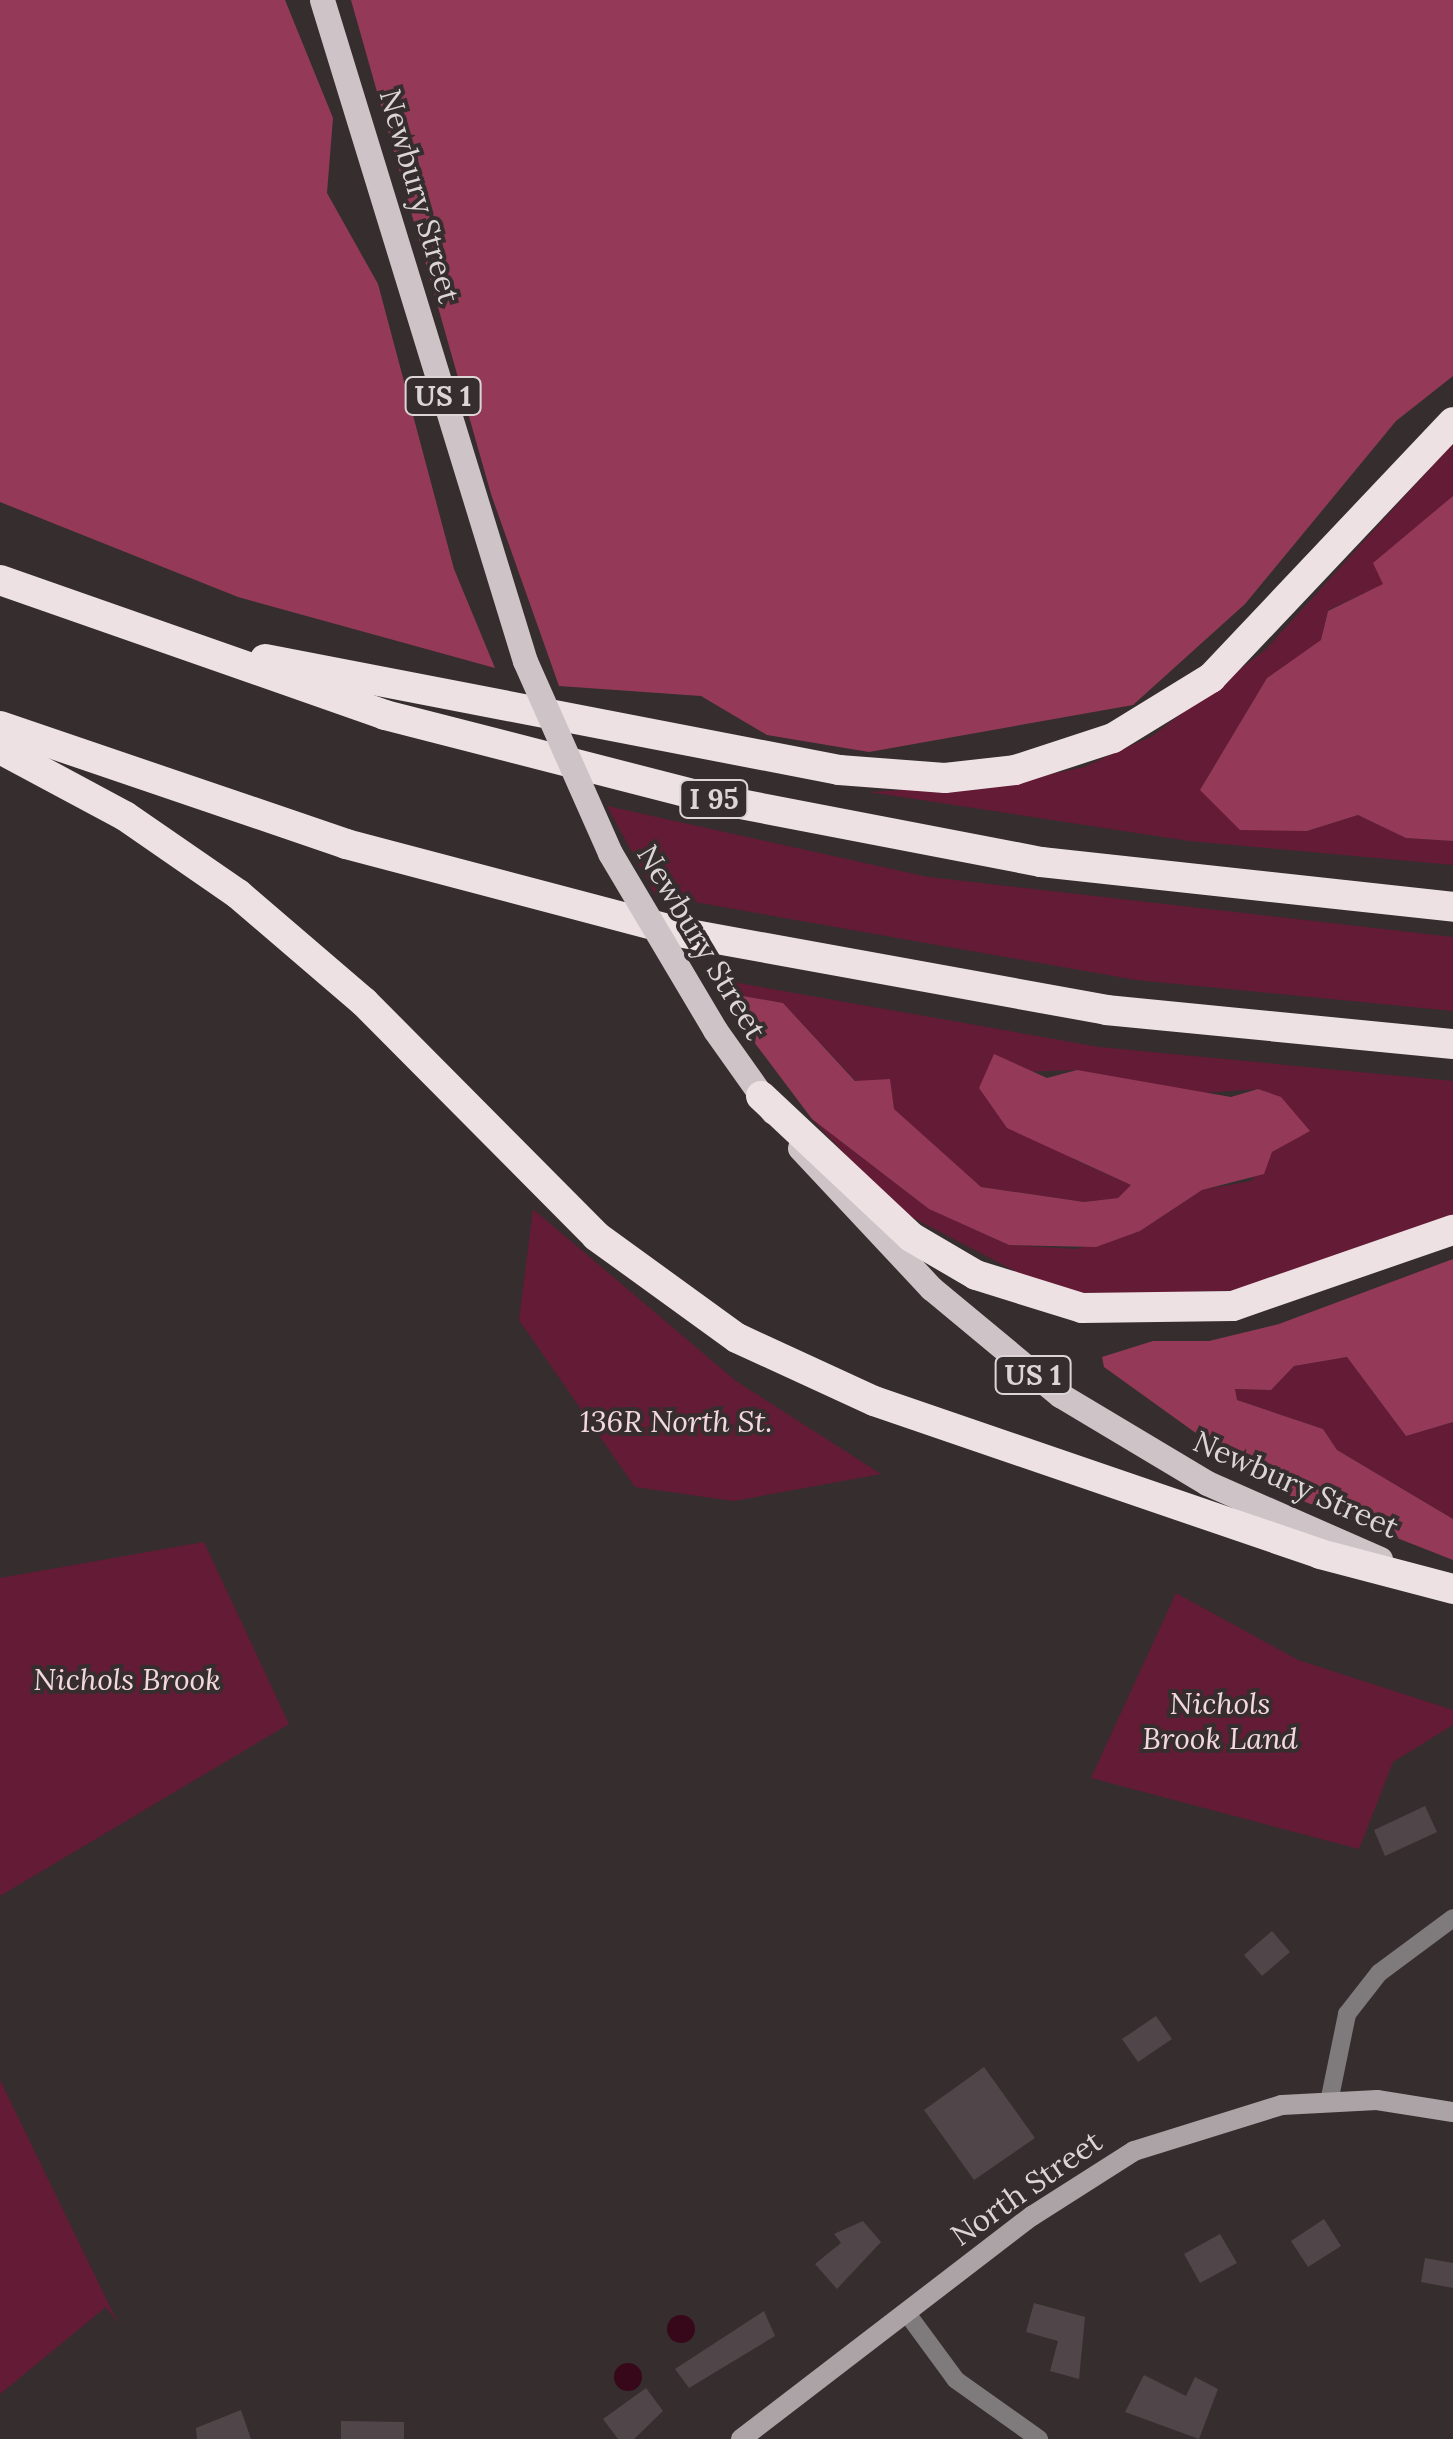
<!DOCTYPE html>
<html>
<head>
<meta charset="utf-8">
<style>
	body { margin:0 }
	#map { position:relative; width:1453px; height:2439px; overflow:hidden; background:#362d2f; font-family:Lora,serif }
	div>[style] { position:absolute }
	.green>* { inset:0; background:#641b35 }
	.forest>* { inset:0; background:#943a58 }
	.water>* { inset:0; background:#37081a }
	.round { border-radius:50% }
	.building>* { inset:0; background:#504649 }
	.street>* { height:18px; margin:-9px; padding:0 9px; transform-origin:9px; border-radius:9px; background:#7f7a7b }
	.secondary>* { height:20px; margin:-10px; padding:0 10px; transform-origin:10px; border-radius:10px; background:#aba3a5 }
	.primary>* { height:25px; margin:-12.5px; padding:0 12.5px; transform-origin:12.5px; border-radius:12.5px; background:#cec3c6 }
	.highway>* { height:30px; margin:-15px; padding:0 15px; transform-origin:15px; border-radius:15px; background:#ede1e3 }
	.primary-bridge>* { height:25px; margin:-12.5px; padding:0 12.5px; transform-origin:12.5px; border-radius:12.5px; background:#cec3c6 }
	span { translate:-50% -50%; white-space:nowrap; text-align:center; line-height:1.15; -webkit-text-stroke:8px #362d2f; paint-order:stroke }
	.shield-label span { padding:2px 8px; background:#362d2f; border:2px solid; border-radius:8px; -webkit-text-stroke-width:0 }
	.shield-label { font-size:28px; color:#dcd5d7; font-weight:700 }
	.street-label { font-size:30px; color:#dcd5d7 }
	.park-label { font-size:30px; color:#f3d8de; font-style:italic }
</style>
</head>
<body>
<div id="map">
	<div class="green">
		<div style="clip-path:polygon(1453px 443px,1453px 496px,1384px 584px,1328px 610px,1321px 640px,1267px 678px,1200px 790px,1307px 831px,1358px 815px,1406px 838px,1453px 841px,1453px 865px,1189px 841px,869px 792px,1005px 784px,1084px 767px,1152px 736px,1265px 650px)"></div>
		<div style="clip-path:polygon(607px 806px,928px 877px,1453px 937px,1453px 1011px,1136px 980px,655px 895px)"></div>
		<div style="clip-path:polygon(716px 979px,1099px 1047px,1453px 1081px,1453px 1216px,1248px 1290px,1091px 1295px,1036px 1282px,898px 1210px,812px 1119px,929px 1209px,1009px 1245px,1076px 1249px,1140px 1231px,1202px 1190px,1251px 1181px,1272px 1152px,1309px 1130px,1259px 1089px,1188px 1094px,1077px 1070px,1019px 1072px,1073px 1159px,1131px 1185px,1118px 1198px,1084px 1202px,981px 1187px,856px 1081px,783px 1003px,732px 994px,739px 1022px)"></div>
		<div style="clip-path:polygon(533px 1209px,736px 1381px,881px 1474px,734px 1501px,635px 1487px,519px 1320px)"></div>
		<div style="clip-path:polygon(1347px 1357px,1406px 1436px,1453px 1422px,1453px 1519px,1337px 1450px,1323px 1429px,1237px 1400px,1235px 1389px,1271px 1390px,1294px 1366px)"></div>
		<div style="clip-path:polygon(204px 1542px,289px 1724px,0 1896px,0 1578px)"></div>
		<div style="clip-path:polygon(1176px 1593px,1298px 1660px,1453px 1710px,1453px 1725px,1393px 1762px,1359px 1849px,1091px 1778px)"></div>
		<div style="clip-path:polygon(0 2080px,118px 2323px,106px 2307px,0 2394px)"></div>
	</div>
	<div class="forest">
		<div style="clip-path:polygon(0 0,285px 0,333px 118px,327px 193px,378px 284px,454px 569px,495px 668px,238px 597px,0 502px)"></div>
		<div style="clip-path:polygon(351px 0,1453px 0,1453px 376px,1396px 421px,1245px 604px,1133px 705px,869px 752px,767px 735px,701px 696px,559px 686px,491px 494px)"></div>
		<div style="clip-path:polygon(1453px 496px,1453px 841px,1406px 838px,1358px 815px,1307px 831px,1240px 830px,1200px 790px,1267px 678px,1321px 640px,1328px 611px,1383px 584px,1373px 563px)"></div>
		<div style="clip-path:polygon(731px 994px,783px 1003px,855px 1081px,890px 1079px,894px 1109px,981px 1187px,1084px 1202px,1118px 1198px,1131px 1185px,1007px 1128px,979px 1088px,994px 1054px,1047px 1078px,1077px 1070px,1231px 1097px,1258px 1089px,1281px 1097px,1310px 1131px,1272px 1152px,1264px 1174px,1202px 1190px,1140px 1231px,1096px 1247px,1009px 1245px,929px 1209px,812px 1119px,739px 1022px)"></div>
		<div style="clip-path:polygon(1453px 1259px,1453px 1422px,1406px 1436px,1347px 1357px,1294px 1366px,1271px 1390px,1235px 1389px,1237px 1400px,1323px 1429px,1337px 1450px,1453px 1519px,1453px 1560px,1275px 1490px,1104px 1367px,1102px 1357px,1153px 1341px,1209px 1341px,1279px 1324px)"></div>
	</div>
	<div class="water">
		<div class="round" style="left:667px;top:2315px;width:28px;height:28px"></div>
		<div class="round" style="left:614px;top:2363px;width:28px;height:28px"></div>
	</div>
	<div class="building">
		<div style="clip-path:polygon(1425px 1806px,1437px 1832px,1385px 1856px,1374px 1830px)"></div>
		<div style="clip-path:polygon(1272px 1931px,1290px 1952px,1262px 1976px,1244px 1955px)"></div>
		<div style="clip-path:polygon(1156px 2016px,1172px 2039px,1138px 2062px,1122px 2039px)"></div>
		<div style="clip-path:polygon(984px 2067px,1035px 2138px,974px 2180px,924px 2110px)"></div>
		<div style="clip-path:polygon(1324px 2219px,1341px 2246px,1308px 2267px,1291px 2241px)"></div>
		<div style="clip-path:polygon(863px 2221px,881px 2242px,837px 2289px,815px 2264px,841px 2243px,834px 2234px)"></div>
		<div style="clip-path:polygon(1220px 2234px,1237px 2263px,1200px 2283px,1184px 2254px)"></div>
		<div style="clip-path:polygon(1425px 2258px,1453px 2263px,1453px 2288px,1421px 2282px)"></div>
		<div style="clip-path:polygon(1034px 2303px,1085px 2317px,1079px 2379px,1050px 2371px,1058px 2341px,1026px 2332px)"></div>
		<div style="clip-path:polygon(764px 2311px,775px 2336px,689px 2388px,675px 2369px)"></div>
		<div style="clip-path:polygon(1144px 2375px,1186px 2396px,1195px 2377px,1218px 2389px,1199px 2439px,1125px 2412px)"></div>
		<div style="clip-path:polygon(646px 2388px,663px 2411px,634px 2439px,618px 2439px,603px 2419px)"></div>
		<div style="clip-path:polygon(241px 2410px,251px 2439px,197px 2439px,196px 2428px)"></div>
		<div style="clip-path:polygon(341px 2421px,404px 2422px,404px 2439px,341px 2439px)"></div>
	</div>
	<div class="street">
		<div style="left:1329px;top:2102px;width:90px;rotate:-78.4deg"></div>
		<div style="left:1347px;top:2014px;width:52px;rotate:-52deg"></div>
		<div style="left:1379px;top:1973px;width:92px;rotate:-36.6deg"></div>
		<div style="left:906px;top:2312px;width:84px;rotate:53.7deg"></div>
		<div style="left:956px;top:2380px;width:102px;rotate:35.4deg"></div>
	</div>
	<div class="secondary">
		<div style="left:741px;top:2439px;width:367px;rotate:-37.5deg"></div>
		<div style="left:1032px;top:2216px;width:121px;rotate:-32.5deg"></div>
		<div style="left:1134px;top:2151px;width:155px;rotate:-17.3deg"></div>
		<div style="left:1282px;top:2105px;width:95px;rotate:-3deg"></div>
		<div style="left:1377px;top:2100px;width:77px;rotate:9deg"></div>
	</div>
	<div class="primary">
		<div style="left:322px;top:0;width:691px;rotate:72.93deg"></div>
		<div style="left:715px;top:1030px;width:100px;rotate:54.7deg"></div>
		<div style="left:800px;top:1148px;width:192px;rotate:46.9deg"></div>
		<div style="left:931px;top:1288px;width:168px;rotate:39.7deg"></div>
		<div style="left:1060px;top:1395px;width:171px;rotate:30.9deg"></div>
		<div style="left:1207px;top:1483px;width:189px;rotate:23.7deg"></div>
	</div>
	<div class="highway">
		<div style="left:0;top:580px;width:408px;rotate:19.3deg"></div>
		<div style="left:385px;top:715px;width:334px;rotate:14.4deg"></div>
		<div style="left:709px;top:798px;width:338px;rotate:10.9deg"></div>
		<div style="left:1041px;top:862px;width:414px;rotate:6.2deg"></div>
		<div style="left:265px;top:659px;width:585px;rotate:10.94deg"></div>
		<div style="left:839px;top:770px;width:106px;rotate:4.3deg"></div>
		<div style="left:945px;top:778px;width:70px;rotate:-6.5deg"></div>
		<div style="left:1015px;top:770px;width:103px;rotate:-18.1deg"></div>
		<div style="left:1113px;top:738px;width:115px;rotate:-31.5deg"></div>
		<div style="left:1211px;top:678px;width:352px;rotate:-46.6deg"></div>
		<div style="left:0;top:726px;width:366px;rotate:18.8deg"></div>
		<div style="left:346px;top:844px;width:343px;rotate:14.8deg"></div>
		<div style="left:678px;top:932px;width:435px;rotate:10.3deg"></div>
		<div style="left:1106px;top:1010px;width:349px;rotate:5.6deg"></div>
		<div style="left:0;top:749px;width:142px;rotate:28.2deg"></div>
		<div style="left:125px;top:816px;width:137px;rotate:34.6deg"></div>
		<div style="left:238px;top:894px;width:166px;rotate:40.6deg"></div>
		<div style="left:364px;top:1002px;width:330px;rotate:45.2deg"></div>
		<div style="left:596px;top:1236px;width:174px;rotate:35.9deg"></div>
		<div style="left:737px;top:1338px;width:151px;rotate:24.7deg"></div>
		<div style="left:874px;top:1401px;width:472px;rotate:18.9deg"></div>
		<div style="left:1320px;top:1554px;width:138px;rotate:14.7deg"></div>
		<div style="left:761px;top:1096px;width:206px;rotate:43.2deg"></div>
		<div style="left:911px;top:1237px;width:75px;rotate:30.3deg"></div>
		<div style="left:976px;top:1275px;width:111px;rotate:17.3deg"></div>
		<div style="left:1082px;top:1308px;width:151px;rotate:-0.8deg"></div>
		<div style="left:1233px;top:1306px;width:233px;rotate:-19.1deg"></div>
	</div>
	<div class="primary-bridge">
		<div style="left:525px;top:661px;width:210px;rotate:66.1deg"></div>
		<div style="left:610px;top:853px;width:206px;rotate:59.3deg"></div>
	</div>
	<div class="shield-label">
		<span style="left:443px;top:396px">US 1</span>
		<span style="left:714px;top:799px">I 95</span>
		<span style="left:1033px;top:1375px">US 1</span>
	</div>
	<div class="street-label">
		<span style="left:420px;top:196px;rotate:74deg">Newbury Street</span>
		<span style="left:702px;top:942px;rotate:59deg">Newbury Street</span>
		<span style="left:1296px;top:1484px;rotate:24deg">Newbury Street</span>
		<span style="left:1026px;top:2188px;rotate:-35deg">North Street</span>
	</div>
	<div class="park-label">
		<span style="left:676px;top:1421px">136R North St.</span>
		<span style="left:127px;top:1679px">Nichols Brook</span>
		<span style="left:1220px;top:1720px">Nichols<br>Brook Land</span>
	</div>
</div>
</body>
</html>
